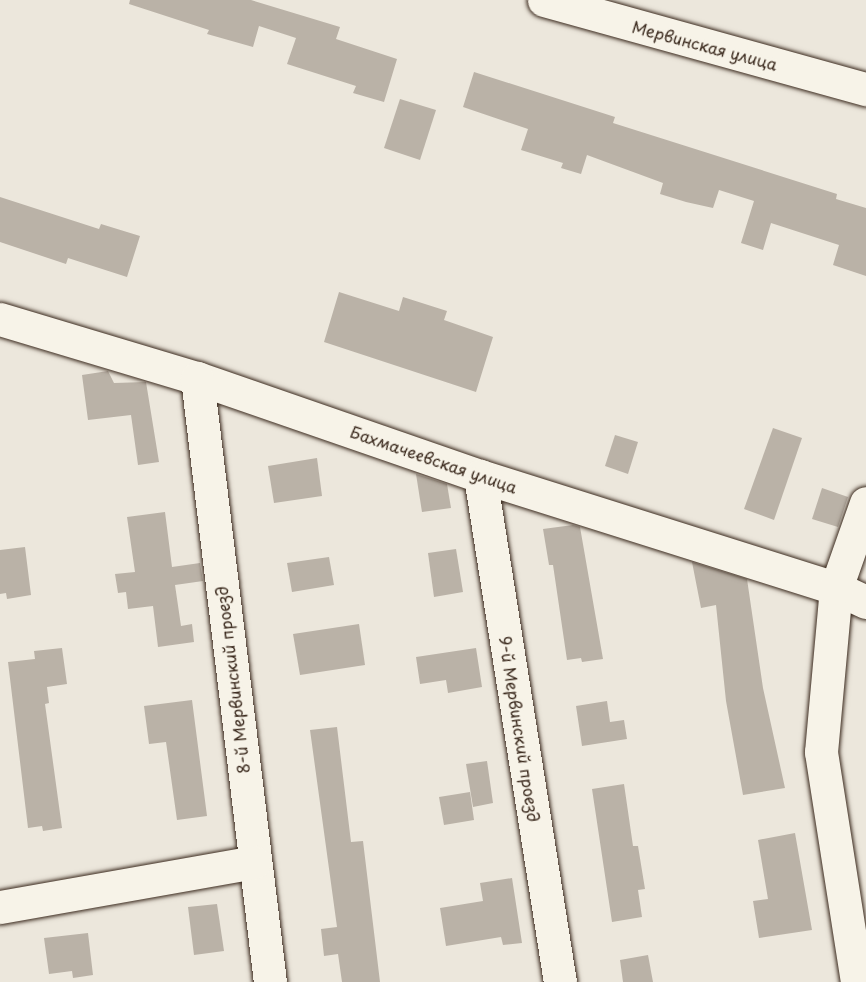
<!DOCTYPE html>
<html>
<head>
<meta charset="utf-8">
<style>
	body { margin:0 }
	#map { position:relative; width:866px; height:982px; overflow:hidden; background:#ece7dc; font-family:"Playpen Sans",sans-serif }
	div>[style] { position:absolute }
	.building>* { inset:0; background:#bab2a7 }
	.roads { filter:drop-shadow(0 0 2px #3b2a1e) drop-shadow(0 0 2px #3b2a1e) }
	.minor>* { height:33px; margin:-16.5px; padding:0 16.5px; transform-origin:16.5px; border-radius:16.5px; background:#f7f3e8 }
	span { translate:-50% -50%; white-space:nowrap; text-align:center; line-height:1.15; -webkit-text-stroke:5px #f7f3e8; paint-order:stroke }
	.street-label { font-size:16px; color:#3b2a1e }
</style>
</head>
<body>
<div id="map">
	<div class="building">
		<div style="clip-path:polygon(130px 0,251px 0,340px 27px,336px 39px,397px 59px,384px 102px,353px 93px,356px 86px,287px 64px,296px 38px,259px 26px,253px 47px,207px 34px,209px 30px,129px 4px)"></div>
		<div style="clip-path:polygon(474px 72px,615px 117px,613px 123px,837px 194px,836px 199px,866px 208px,866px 276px,833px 265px,839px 245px,771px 223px,763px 250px,741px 243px,754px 201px,719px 190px,713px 208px,686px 202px,660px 194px,663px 183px,587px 155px,581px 174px,561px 168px,563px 163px,521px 150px,528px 129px,463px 107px)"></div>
		<div style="clip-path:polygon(400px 99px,436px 110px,420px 160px,384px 148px)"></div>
		<div style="clip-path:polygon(0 197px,99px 229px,101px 224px,140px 236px,127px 277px,68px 258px,66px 264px,0 242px)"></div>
		<div style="clip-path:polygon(339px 292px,399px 311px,403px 297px,447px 311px,444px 320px,493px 337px,476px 392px,324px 342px)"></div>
		<div style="clip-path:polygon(108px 371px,114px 383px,146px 382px,159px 462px,138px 465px,131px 415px,88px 420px,82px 375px)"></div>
		<div style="clip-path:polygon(773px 428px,802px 438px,774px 520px,744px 509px)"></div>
		<div style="clip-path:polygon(615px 435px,638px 442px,628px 474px,605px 466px)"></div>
		<div style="clip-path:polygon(317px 458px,322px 496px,274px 503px,268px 466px)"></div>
		<div style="clip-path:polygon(416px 474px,447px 484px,451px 508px,422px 512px)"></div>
		<div style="clip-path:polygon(822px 488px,848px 497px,838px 527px,812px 519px)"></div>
		<div style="clip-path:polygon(165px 512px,172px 567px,200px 563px,203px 581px,175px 585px,181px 626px,192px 624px,194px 642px,158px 647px,153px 606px,128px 609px,126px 592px,118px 593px,115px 574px,135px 572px,127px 517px)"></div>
		<div style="clip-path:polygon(573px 525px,580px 527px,603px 659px,582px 662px,581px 658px,567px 660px,553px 565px,549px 565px,543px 529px)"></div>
		<div style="clip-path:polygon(25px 547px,31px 595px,7px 599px,6px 593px,0 594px,0 550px)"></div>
		<div style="clip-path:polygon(456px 549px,463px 592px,434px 597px,428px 553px)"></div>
		<div style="clip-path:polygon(329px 557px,334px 585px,292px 592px,287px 563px)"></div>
		<div style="clip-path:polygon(692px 562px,747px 579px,763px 688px,785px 788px,743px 795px,726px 701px,716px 605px,701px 608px)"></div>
		<div style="clip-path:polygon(359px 624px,365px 665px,300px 675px,293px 634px)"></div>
		<div style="clip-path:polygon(62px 648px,67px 684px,47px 687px,49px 703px,45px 704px,62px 828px,43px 831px,42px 826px,28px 828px,8px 662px,35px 659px,34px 651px)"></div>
		<div style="clip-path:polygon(476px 648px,482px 687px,448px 693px,446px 680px,420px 684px,416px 657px)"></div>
		<div style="clip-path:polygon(192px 700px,207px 816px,177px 820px,166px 742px,149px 744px,144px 706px)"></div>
		<div style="clip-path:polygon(607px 701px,610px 722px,624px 720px,627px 739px,582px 746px,576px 706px)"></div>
		<div style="clip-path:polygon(337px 727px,351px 842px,363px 841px,380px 982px,342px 982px,338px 954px,324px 956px,321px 929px,337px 927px,310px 730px)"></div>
		<div style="clip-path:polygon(487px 761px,493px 803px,473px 807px,466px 764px)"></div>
		<div style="clip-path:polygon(624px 784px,633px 846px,638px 846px,645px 889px,638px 890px,642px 917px,612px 922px,592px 789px)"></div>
		<div style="clip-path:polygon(470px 792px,474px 820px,444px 825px,439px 797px)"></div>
		<div style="clip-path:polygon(795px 833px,812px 930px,759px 938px,753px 901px,768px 899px,758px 840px)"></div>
		<div style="clip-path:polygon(512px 878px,522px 943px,503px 945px,501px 937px,446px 946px,440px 908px,483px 901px,480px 883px)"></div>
		<div style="clip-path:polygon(217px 904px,224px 951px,194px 955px,188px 907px)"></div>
		<div style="clip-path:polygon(88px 933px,93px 975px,73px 978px,72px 971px,49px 974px,44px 938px)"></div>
		<div style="clip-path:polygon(648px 955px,653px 982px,623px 982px,620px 960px)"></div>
	</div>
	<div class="roads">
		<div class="minor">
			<div style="left:544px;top:0;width:334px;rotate:15.5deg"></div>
			<div style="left:0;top:319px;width:206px;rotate:16.7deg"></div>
			<div style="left:197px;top:378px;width:299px;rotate:19.1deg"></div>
			<div style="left:480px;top:476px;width:373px;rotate:17.5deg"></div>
			<div style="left:836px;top:588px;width:33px;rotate:25deg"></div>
			<div style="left:197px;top:378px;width:608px;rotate:83.11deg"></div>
			<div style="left:480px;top:476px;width:512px;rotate:81.02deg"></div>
			<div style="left:0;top:907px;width:258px;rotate:-10deg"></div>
			<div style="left:857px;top:982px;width:233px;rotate:-98.9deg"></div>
			<div style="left:821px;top:752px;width:165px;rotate:-84.8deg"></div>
			<div style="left:836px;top:588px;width:90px;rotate:-70.6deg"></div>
		</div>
	</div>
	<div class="street-label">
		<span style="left:705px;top:45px;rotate:15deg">Мервинская улица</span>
		<span style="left:434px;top:459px;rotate:19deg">Бахмачеевская улица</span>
		<span style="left:232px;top:680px;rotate:-97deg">8-й Мервинский проезд</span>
		<span style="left:520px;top:729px;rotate:81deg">9-й Мервинский проезд</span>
	</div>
</div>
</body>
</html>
